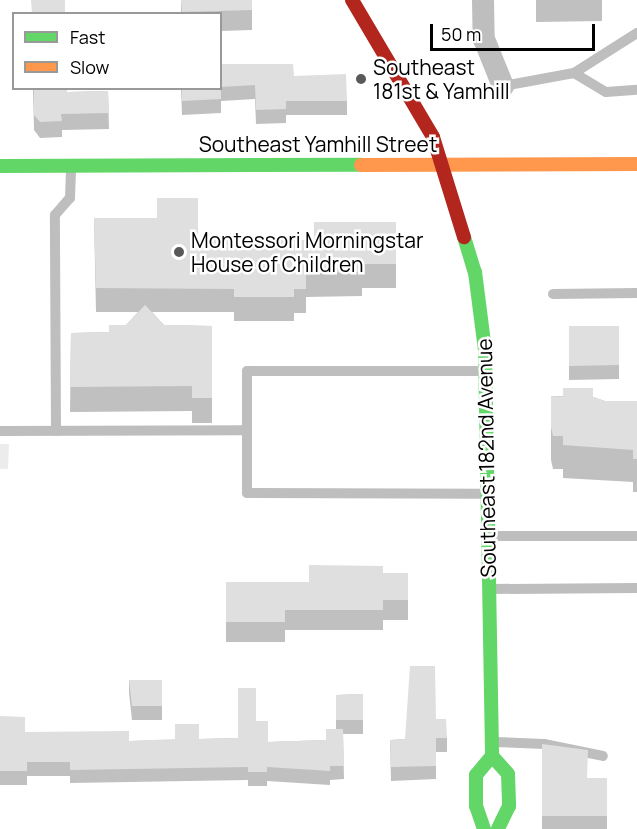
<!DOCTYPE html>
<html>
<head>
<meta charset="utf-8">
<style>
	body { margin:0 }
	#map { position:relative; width:637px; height:829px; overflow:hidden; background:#fff; font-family:Manrope,sans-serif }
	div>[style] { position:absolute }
	.green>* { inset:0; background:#ececec }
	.lane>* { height:10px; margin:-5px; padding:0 5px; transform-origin:5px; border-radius:5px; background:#bebebe }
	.street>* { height:22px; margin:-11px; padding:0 11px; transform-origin:11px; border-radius:11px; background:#bebebe }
	.fast>* { height:14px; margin:-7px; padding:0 7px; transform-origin:7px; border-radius:7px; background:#63d668 }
	.slow>* { height:14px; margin:-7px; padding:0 7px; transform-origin:7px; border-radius:7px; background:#ff974d }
	.jam>* { height:14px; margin:-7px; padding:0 7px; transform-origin:7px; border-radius:7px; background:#b3261e }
	.wall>* { inset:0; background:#c0c0c0 }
	.building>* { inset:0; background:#dfdfdf }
	.dots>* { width:16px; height:16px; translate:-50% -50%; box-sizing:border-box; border:3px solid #fff; border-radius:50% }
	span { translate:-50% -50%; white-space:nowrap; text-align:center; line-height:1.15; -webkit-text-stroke:5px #fff; paint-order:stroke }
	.poi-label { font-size:21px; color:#000 }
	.left { translate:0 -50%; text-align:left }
	.street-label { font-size:21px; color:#000 }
	.legend { position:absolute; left:12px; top:12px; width:210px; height:78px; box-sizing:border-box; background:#fff; border:2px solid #999; margin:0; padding:8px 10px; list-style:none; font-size:18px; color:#000 }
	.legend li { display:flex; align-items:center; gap:12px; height:30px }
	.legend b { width:30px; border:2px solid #999 }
	.scale { position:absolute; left:430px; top:24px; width:165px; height:27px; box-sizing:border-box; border:3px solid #000; border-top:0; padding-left:8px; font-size:18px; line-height:21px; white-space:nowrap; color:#000; -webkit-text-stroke:4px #fff; paint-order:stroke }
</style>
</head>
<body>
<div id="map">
	<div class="green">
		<div style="clip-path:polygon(0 444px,9px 444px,8px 469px,0 469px)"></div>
	</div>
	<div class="lane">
		<div style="left:574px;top:73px;width:37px;rotate:31deg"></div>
		<div style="left:606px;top:92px;width:31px;rotate:-4deg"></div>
		<div style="left:503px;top:86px;width:72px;rotate:-10.4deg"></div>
		<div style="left:574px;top:73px;width:75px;rotate:-32.4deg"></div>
		<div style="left:553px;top:294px;width:84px;rotate:-0.7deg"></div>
		<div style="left:482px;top:371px;width:235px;rotate:180deg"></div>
		<div style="left:247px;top:371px;width:122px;rotate:90deg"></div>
		<div style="left:247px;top:493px;width:236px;rotate:0.2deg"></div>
		<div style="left:0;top:431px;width:247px;rotate:-0.2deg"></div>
		<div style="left:56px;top:431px;width:216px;rotate:-90.3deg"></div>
		<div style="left:55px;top:215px;width:23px;rotate:-49deg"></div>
		<div style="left:70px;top:198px;width:29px;rotate:-88deg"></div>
		<div style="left:490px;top:536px;width:147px"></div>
		<div style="left:492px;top:589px;width:145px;rotate:-0.4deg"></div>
		<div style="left:495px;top:742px;width:49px;rotate:2.3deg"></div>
		<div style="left:544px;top:744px;width:60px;rotate:11.5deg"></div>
	</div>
	<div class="street">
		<div style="left:483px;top:0;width:39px;rotate:89deg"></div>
		<div style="left:484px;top:39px;width:51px;rotate:68deg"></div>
	</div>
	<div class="fast">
		<div style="left:0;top:166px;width:361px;rotate:-0.2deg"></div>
		<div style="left:464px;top:237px;width:37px;rotate:73deg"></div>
		<div style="left:475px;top:272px;width:79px;rotate:82.7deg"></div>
		<div style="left:485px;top:350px;width:406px;rotate:89deg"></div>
		<div style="left:492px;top:756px;width:24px;rotate:48deg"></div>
		<div style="left:508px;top:774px;width:32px;rotate:88deg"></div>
		<div style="left:509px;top:806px;width:25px;rotate:116deg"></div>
		<div style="left:484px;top:829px;width:24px;rotate:-109deg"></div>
		<div style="left:476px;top:806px;width:31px;rotate:-90deg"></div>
		<div style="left:476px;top:775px;width:25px;rotate:-50deg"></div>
	</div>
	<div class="slow">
		<div style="left:361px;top:165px;width:276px;rotate:-0.2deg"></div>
	</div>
	<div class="jam">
		<div style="left:352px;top:0;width:159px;rotate:59.4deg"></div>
		<div style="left:433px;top:137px;width:105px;rotate:72.8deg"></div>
	</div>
	<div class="wall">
		<div style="clip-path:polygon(181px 0,252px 0,252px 30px,220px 31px,220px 14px,181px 14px)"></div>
		<div style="clip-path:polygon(536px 0,602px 0,602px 21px,536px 22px)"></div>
		<div style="clip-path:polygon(220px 64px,294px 76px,347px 101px,347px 115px,286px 115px,286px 123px,256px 124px,255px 99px,221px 101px,221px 113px,182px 115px,181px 88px,220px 88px)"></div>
		<div style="clip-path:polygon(33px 88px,67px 92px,108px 91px,109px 129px,62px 130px,62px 137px,40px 138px,34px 130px)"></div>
		<div style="clip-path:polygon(94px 218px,198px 240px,314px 240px,396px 222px,396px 288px,362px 288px,362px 296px,306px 297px,306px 313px,294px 313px,294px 321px,234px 321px,234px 312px,152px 312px,164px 325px,212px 326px,212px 423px,192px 423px,192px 411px,70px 412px,71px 333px,109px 332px,126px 325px,138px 312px,96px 312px)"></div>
		<div style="clip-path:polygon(569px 326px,619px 326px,619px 379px,569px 380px)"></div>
		<div style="clip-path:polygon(551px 396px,593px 397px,605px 401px,637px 401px,637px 492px,633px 492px,633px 482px,563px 478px,563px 469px,553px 469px,551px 460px)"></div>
		<div style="clip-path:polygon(383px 573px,408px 573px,408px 620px,383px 620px,383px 630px,285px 630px,285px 642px,226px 642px,226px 582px,309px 582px)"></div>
		<div style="clip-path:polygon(129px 680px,162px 680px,162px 720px,132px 720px,129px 693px)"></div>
		<div style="clip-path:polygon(363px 694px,363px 734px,343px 734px,344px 779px,330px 780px,330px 785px,267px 781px,267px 786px,248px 786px,248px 780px,70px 783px,70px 776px,27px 776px,27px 785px,0 785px,0 716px,25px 732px,129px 741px,175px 740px,175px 724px,199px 739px,238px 738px,256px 721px,268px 742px,326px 740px,336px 729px,336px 695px)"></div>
		<div style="clip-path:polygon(436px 719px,447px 738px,447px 752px,436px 752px,436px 779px,391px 781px,390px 740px,405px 739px)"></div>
		<div style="clip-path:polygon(542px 744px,587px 778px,607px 778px,607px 829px,542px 829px)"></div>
	</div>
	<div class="building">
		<div style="clip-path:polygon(31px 0,65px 0,65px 14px,32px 14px)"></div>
		<div style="clip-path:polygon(181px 0,252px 0,252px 10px,182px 12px)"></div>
		<div style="clip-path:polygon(220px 64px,293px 64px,294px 76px,346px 74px,347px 101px,286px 101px,286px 109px,256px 110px,255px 85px,221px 87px,221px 99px,182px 101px,182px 88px,220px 88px)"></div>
		<div style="clip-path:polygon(34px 88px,67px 88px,67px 92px,108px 91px,109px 113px,61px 114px,62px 121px,40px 122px,34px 115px)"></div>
		<div style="clip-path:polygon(157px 198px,198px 198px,198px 240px,314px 240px,314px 222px,396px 222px,396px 264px,362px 264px,362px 272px,306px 273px,306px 289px,294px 289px,294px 297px,234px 297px,234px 289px,96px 288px,94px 218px,157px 218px)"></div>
		<div style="clip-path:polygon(145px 305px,164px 325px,212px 326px,212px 398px,192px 398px,192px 386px,70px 387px,71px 333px,109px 332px,109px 325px,126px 325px)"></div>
		<div style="clip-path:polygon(569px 326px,619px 326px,619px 365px,569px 366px)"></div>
		<div style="clip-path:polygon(563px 388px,593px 388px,593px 397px,605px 401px,637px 401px,637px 459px,633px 459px,633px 450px,563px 445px,563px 436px,553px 436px,551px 427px,551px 396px,563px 397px)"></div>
		<div style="clip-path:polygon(309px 565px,383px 566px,383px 573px,408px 573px,408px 600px,383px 600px,383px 610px,285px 610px,285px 622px,226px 622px,226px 582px,309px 582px)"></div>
		<div style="clip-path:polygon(410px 666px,435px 666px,436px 719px,446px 719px,447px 738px,436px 738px,436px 766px,391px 767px,390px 740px,405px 739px)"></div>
		<div style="clip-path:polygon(129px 680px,162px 680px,162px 706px,132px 706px)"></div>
		<div style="clip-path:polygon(238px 688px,256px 688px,256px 721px,268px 721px,268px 742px,326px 740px,326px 729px,343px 729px,344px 766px,330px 766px,330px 771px,267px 767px,267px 772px,248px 772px,248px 767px,70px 770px,70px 762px,27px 762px,27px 771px,0 771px,0 716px,25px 717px,25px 732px,129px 731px,129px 741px,175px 739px,175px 724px,199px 724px,199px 739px,238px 738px)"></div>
		<div style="clip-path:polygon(363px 694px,363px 720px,336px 720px,336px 695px)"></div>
		<div style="clip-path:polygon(542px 744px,588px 750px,587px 778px,607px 778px,607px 816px,542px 816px)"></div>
	</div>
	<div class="dots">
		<div style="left:361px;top:79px;background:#595959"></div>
		<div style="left:179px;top:252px;background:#595959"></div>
	</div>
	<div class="poi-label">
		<span class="left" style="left:373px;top:79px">Southeast<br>181st &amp; Yamhill</span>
		<span class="left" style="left:191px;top:252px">Montessori Morningstar<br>House of Children</span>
	</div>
	<div class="street-label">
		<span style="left:318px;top:144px">Southeast Yamhill Street</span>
		<span style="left:486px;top:458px;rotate:-91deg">Southeast 182nd Avenue</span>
	</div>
	<ul class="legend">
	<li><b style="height:8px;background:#63d668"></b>Fast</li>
	<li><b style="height:8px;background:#ff974d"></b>Slow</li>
	</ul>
	<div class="scale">50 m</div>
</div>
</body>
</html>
